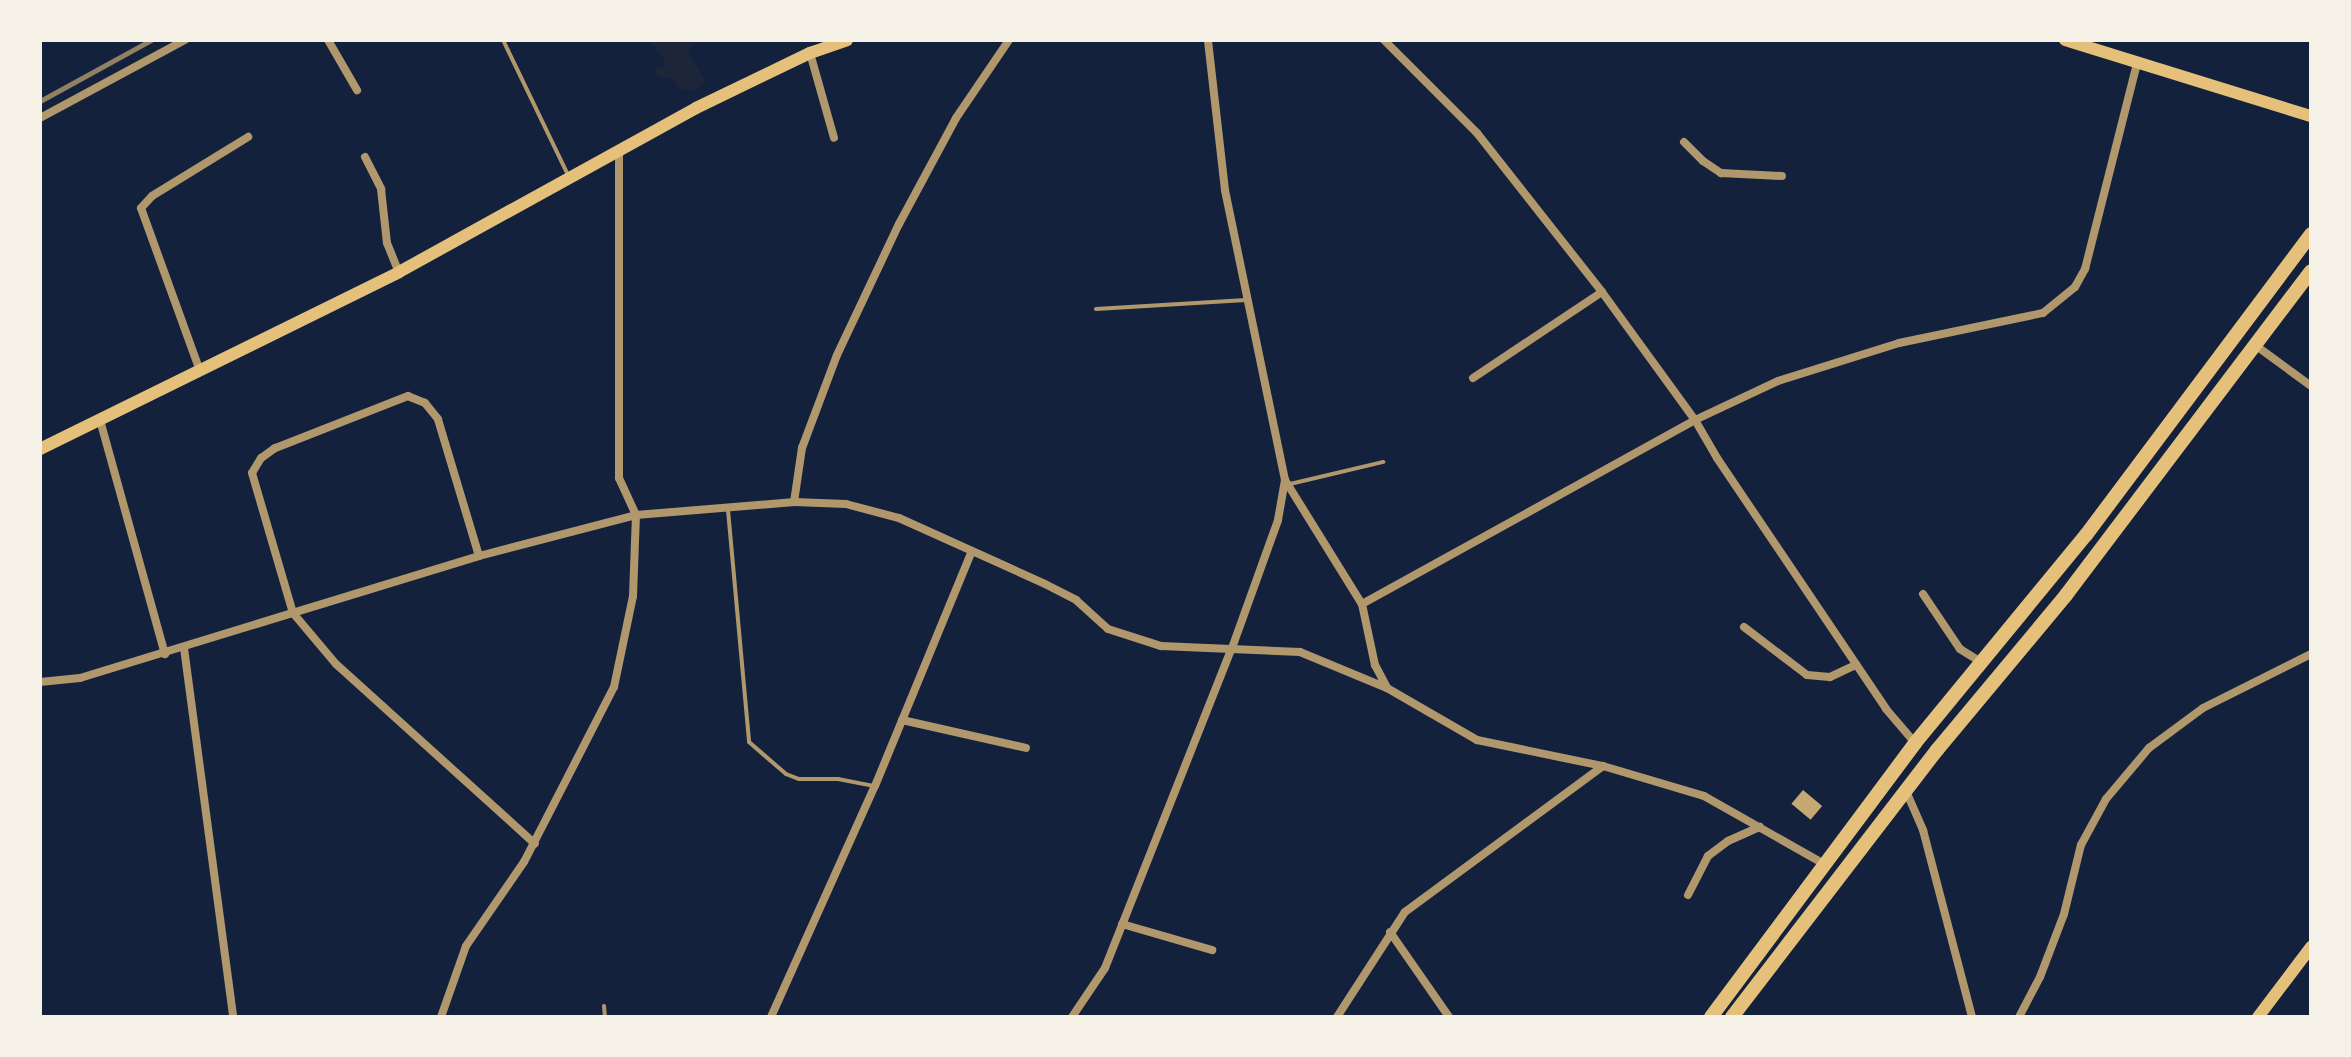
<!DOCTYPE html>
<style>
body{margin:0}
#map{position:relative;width:2351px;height:1057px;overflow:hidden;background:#14213d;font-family:"Work Sans",sans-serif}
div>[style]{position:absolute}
.green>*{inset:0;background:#1d2539}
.building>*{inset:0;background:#c6a872;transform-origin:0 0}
.service>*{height:4px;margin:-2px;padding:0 2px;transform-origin:2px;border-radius:2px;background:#b1986c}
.minor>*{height:8px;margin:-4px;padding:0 4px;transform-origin:4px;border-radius:4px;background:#b1986c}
.secondary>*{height:12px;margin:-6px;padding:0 6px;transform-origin:6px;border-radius:6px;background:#e5c07b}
.primary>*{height:14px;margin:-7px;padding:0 7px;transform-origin:7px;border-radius:7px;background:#e5c07b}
.rail>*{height:5px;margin:-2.5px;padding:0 2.5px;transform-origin:2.5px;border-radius:2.5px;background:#918062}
span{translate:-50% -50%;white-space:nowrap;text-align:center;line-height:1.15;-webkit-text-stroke:7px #f6f1e7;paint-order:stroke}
.frame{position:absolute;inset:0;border:42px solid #f6f1e7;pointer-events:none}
</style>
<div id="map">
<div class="green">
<div style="clip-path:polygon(649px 40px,696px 40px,688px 51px,706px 82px,697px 90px,685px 90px,677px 86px,673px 78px,658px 77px,655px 69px,665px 66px,664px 59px)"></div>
</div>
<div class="building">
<div style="left:1803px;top:790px;width:25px;height:18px;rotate:40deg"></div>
</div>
<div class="service">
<div style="left:503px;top:40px;width:152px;rotate:64.3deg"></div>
<div style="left:1096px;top:309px;width:150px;rotate:-3.4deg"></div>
<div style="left:1290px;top:484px;width:96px;rotate:-13.3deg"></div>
<div style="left:728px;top:510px;width:233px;rotate:84.8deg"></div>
<div style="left:749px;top:742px;width:49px;rotate:40.9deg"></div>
<div style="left:786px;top:774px;width:14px;rotate:21deg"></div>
<div style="left:799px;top:779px;width:39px"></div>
<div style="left:838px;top:779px;width:36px;rotate:11deg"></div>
<div style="left:604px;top:1006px;width:11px;rotate:85deg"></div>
</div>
<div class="minor">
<div style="left:328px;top:40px;width:58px;rotate:59.9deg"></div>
<div style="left:1384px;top:40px;width:132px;rotate:45deg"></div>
<div style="left:1477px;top:133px;width:202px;rotate:51.8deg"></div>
<div style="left:1602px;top:292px;width:158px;rotate:54deg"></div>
<div style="left:1695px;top:420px;width:44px;rotate:59.9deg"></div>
<div style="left:1717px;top:458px;width:303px;rotate:56deg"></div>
<div style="left:1886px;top:709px;width:45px;rotate:49.5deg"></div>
<div style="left:810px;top:53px;width:88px;rotate:74.2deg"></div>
<div style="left:40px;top:118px;width:165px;rotate:-28.3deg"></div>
<div style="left:1684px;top:142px;width:27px;rotate:45deg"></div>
<div style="left:1703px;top:161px;width:22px;rotate:34deg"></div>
<div style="left:1721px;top:173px;width:61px;rotate:2.8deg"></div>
<div style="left:365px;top:157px;width:36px;rotate:63deg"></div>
<div style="left:381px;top:189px;width:54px;rotate:83.7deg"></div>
<div style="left:387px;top:243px;width:31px;rotate:68deg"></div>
<div style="left:2255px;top:345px;width:69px;rotate:36.2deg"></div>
<div style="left:200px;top:371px;width:173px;rotate:-109.9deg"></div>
<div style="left:141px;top:208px;width:16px;rotate:-47deg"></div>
<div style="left:152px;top:196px;width:113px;rotate:-31.6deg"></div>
<div style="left:1473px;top:378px;width:155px;rotate:-33.7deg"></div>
<div style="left:100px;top:420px;width:243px;rotate:74.5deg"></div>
<div style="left:1285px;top:480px;width:146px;rotate:58.2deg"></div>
<div style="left:1362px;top:604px;width:62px;rotate:78deg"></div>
<div style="left:1375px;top:665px;width:26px;rotate:62deg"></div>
<div style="left:794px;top:502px;width:55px;rotate:-81.6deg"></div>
<div style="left:802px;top:448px;width:99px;rotate:-69.4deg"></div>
<div style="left:837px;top:355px;width:145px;rotate:-64.7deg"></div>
<div style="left:899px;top:224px;width:120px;rotate:-61.7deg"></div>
<div style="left:956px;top:118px;width:94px;rotate:-55.8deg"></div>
<div style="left:479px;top:556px;width:143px;rotate:-106.7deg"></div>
<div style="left:438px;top:419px;width:21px;rotate:-129deg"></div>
<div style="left:425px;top:403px;width:18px;rotate:-158deg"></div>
<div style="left:408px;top:396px;width:143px;rotate:158.6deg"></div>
<div style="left:275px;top:448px;width:17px;rotate:144deg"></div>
<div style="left:261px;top:458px;width:17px;rotate:121deg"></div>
<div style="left:252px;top:473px;width:146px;rotate:73.7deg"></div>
<div style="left:293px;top:613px;width:67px;rotate:49.9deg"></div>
<div style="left:336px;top:664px;width:268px;rotate:42.1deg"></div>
<div style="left:1923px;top:594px;width:66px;rotate:56.1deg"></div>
<div style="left:1960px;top:649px;width:22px;rotate:32deg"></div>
<div style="left:1362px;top:604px;width:380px;rotate:-28.9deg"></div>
<div style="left:1695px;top:420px;width:92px;rotate:-25.2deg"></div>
<div style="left:1778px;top:381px;width:127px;rotate:-17.4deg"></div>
<div style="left:1899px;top:343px;width:147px;rotate:-11.8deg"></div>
<div style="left:2043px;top:313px;width:41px;rotate:-39.1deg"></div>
<div style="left:2075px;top:287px;width:21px;rotate:-61deg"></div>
<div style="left:2085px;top:269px;width:212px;rotate:-75.8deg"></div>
<div style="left:1744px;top:627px;width:79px;rotate:37.3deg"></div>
<div style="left:1807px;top:675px;width:23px;rotate:5deg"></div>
<div style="left:1830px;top:677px;width:29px;rotate:-25deg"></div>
<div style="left:184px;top:648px;width:372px;rotate:82.4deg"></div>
<div style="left:40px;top:682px;width:40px;rotate:-5.7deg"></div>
<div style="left:80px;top:678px;width:417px;rotate:-17deg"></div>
<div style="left:479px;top:556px;width:162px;rotate:-14.6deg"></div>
<div style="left:636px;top:515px;width:159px;rotate:-4.7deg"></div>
<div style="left:794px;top:502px;width:52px;rotate:2.2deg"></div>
<div style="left:846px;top:504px;width:55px;rotate:14.8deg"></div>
<div style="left:899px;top:518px;width:160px;rotate:24.3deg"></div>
<div style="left:1045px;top:584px;width:35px;rotate:27deg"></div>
<div style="left:1076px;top:600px;width:43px;rotate:42.2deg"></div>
<div style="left:1108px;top:629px;width:56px;rotate:17.8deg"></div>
<div style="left:1161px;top:646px;width:139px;rotate:2.5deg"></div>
<div style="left:1300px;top:652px;width:94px;rotate:22.5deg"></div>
<div style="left:1387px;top:688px;width:104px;rotate:30deg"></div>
<div style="left:1477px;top:740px;width:129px;rotate:11.7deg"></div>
<div style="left:1603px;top:766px;width:105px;rotate:16.5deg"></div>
<div style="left:1704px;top:796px;width:138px;rotate:29.5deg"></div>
<div style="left:902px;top:720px;width:127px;rotate:12.7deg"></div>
<div style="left:1906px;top:791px;width:43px;rotate:66.4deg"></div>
<div style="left:1923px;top:830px;width:193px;rotate:75.3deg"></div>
<div style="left:1688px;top:895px;width:44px;rotate:-62.9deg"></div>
<div style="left:1708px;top:856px;width:25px;rotate:-37deg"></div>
<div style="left:1728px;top:841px;width:35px;rotate:-24deg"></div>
<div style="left:1122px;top:924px;width:94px;rotate:16.1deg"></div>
<div style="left:1390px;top:932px;width:103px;rotate:55.2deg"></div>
<div style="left:441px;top:1017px;width:75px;rotate:-70.6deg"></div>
<div style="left:466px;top:946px;width:102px;rotate:-55.4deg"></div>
<div style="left:524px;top:862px;width:197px;rotate:-62.8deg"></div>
<div style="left:614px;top:687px;width:93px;rotate:-78.2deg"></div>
<div style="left:633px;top:596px;width:81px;rotate:-87.9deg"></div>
<div style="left:636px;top:515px;width:41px;rotate:-114.7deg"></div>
<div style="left:619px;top:478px;width:325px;rotate:-90deg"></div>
<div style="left:771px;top:1017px;width:253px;rotate:-65.8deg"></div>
<div style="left:875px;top:786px;width:254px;rotate:-67.6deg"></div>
<div style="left:1072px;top:1017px;width:59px;rotate:-56deg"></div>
<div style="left:1105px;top:968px;width:344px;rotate:-68.4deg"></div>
<div style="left:1232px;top:648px;width:136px;rotate:-70.2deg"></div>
<div style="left:1278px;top:520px;width:41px;rotate:-80.1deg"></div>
<div style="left:1285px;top:480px;width:296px;rotate:-101.7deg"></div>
<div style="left:1225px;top:190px;width:151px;rotate:-96.5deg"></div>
<div style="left:1337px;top:1017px;width:125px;rotate:-57.1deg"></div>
<div style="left:1405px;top:912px;width:246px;rotate:-36.4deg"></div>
<div style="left:2019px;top:1017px;width:45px;rotate:-62.3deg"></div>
<div style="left:2040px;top:977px;width:67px;rotate:-69.1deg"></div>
<div style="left:2064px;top:914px;width:71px;rotate:-76.2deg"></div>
<div style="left:2081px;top:845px;width:52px;rotate:-61.5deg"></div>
<div style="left:2106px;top:799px;width:67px;rotate:-49.9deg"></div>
<div style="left:2149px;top:748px;width:67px;rotate:-36.5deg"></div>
<div style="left:2203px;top:708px;width:121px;rotate:-26.6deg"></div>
</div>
<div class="secondary">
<div style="left:2065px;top:40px;width:257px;rotate:17.2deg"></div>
<div style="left:40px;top:449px;width:400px;rotate:-26.2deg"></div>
<div style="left:399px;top:272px;width:339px;rotate:-28.9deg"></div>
<div style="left:696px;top:108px;width:127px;rotate:-25.8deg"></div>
<div style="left:810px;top:53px;width:39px;rotate:-19deg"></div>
<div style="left:2258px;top:1017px;width:88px;rotate:-52.9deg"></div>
</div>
<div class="primary">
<div style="left:1711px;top:1017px;width:342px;rotate:-53.3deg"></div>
<div style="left:1915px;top:743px;width:269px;rotate:-50.6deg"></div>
<div style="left:2086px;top:535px;width:376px;rotate:-53.2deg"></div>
<div style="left:1732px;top:1017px;width:337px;rotate:-52.5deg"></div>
<div style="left:1937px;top:750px;width:202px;rotate:-50.2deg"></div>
<div style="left:2066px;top:595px;width:406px;rotate:-52.9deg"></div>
</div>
<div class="rail">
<div style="left:40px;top:101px;width:127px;rotate:-28.8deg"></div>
</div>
<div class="frame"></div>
</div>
